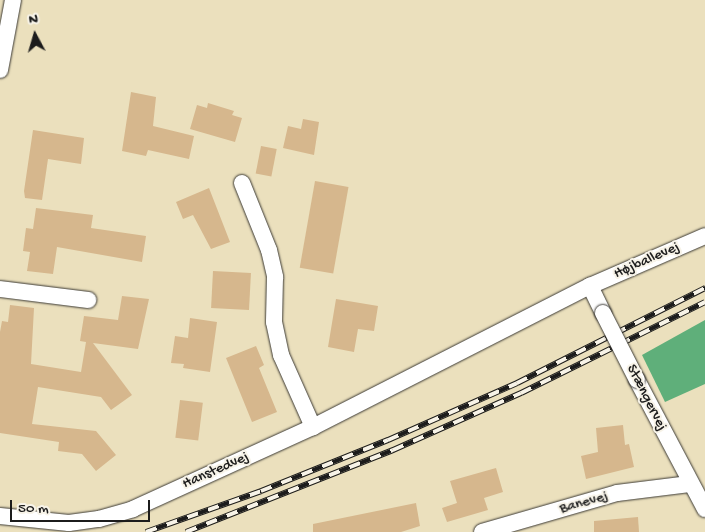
<!DOCTYPE html>
<meta charset="utf-8">
<style>
body{margin:0}
#map{position:relative;width:705px;height:532px;overflow:hidden;background:#ebe0bd;font-family:"Gochi Hand",sans-serif}
div>[style]{position:absolute}
.forest>*{inset:0;background:#5faf7a}
.building>*{inset:0;background:#d6b78d;transform-origin:0 0}
.roads{filter:drop-shadow(0 0 1px #3b3934) drop-shadow(0 0 1px #3b3934)}
.street>*{height:16px;margin:-8px;padding:0 8px;transform-origin:8px;border-radius:8px;background:#fff}
.rail>*{height:5.5px;margin-top:-2.75px;transform-origin:0;background:repeating-linear-gradient(90deg,#f7f3e8 0 11px,#1c1c1c 0 22px);box-sizing:border-box;border-block:1px solid #1c1c1c}
.bridges{filter:drop-shadow(0 0 1px #3b3934) drop-shadow(0 0 1px #3b3934)}
.street-bridge>*{height:16px;margin:-8px;padding:0 8px;transform-origin:8px;border-radius:8px;background:#fff}
span{translate:-50% -50%;white-space:nowrap;text-align:center;line-height:1.15;-webkit-text-stroke:4px #f7f3e8;paint-order:stroke}
.street-label{font-size:15px;color:#1c1c1c}
.north{position:absolute;left:10px;top:10px;width:50px;height:50px;-webkit-text-stroke:4px #f7f3e8;paint-order:stroke;rotate:354deg;font-size:14px;font-weight:700;line-height:20px;text-align:center;color:#1c1c1c}
.north::after{content:'';display:block;margin:auto;width:18px;height:22px;background:#1c1c1c;clip-path:polygon(50% 0,100% 100%,50% 72%,0 100%)}
.scale{position:absolute;left:10px;top:500px;width:140px;height:22px;box-sizing:border-box;border:2px solid #1c1c1c;border-top:0;padding-left:6px;font-size:15px;line-height:18px;white-space:nowrap;color:#1c1c1c;-webkit-text-stroke:4px #f7f3e8;paint-order:stroke}
</style>
<div id="map">
<div class="forest">
<div style="clip-path:polygon(705px 320px,705px 384px,665px 402px,642px 355px)"></div>
</div>
<div class="building">
<div style="clip-path:polygon(131px 92px,156px 97px,153px 126px,194px 136px,189px 159px,148px 150px,146px 156px,122px 151px)"></div>
<div style="clip-path:polygon(208px 103px,234px 111px,232px 115px,242px 118px,235px 142px,190px 129px,197px 105px,207px 108px)"></div>
<div style="clip-path:polygon(303px 119px,319px 122px,314px 155px,283px 148px,288px 126px,301px 129px)"></div>
<div style="clip-path:polygon(33px 130px,84px 138px,81px 164px,48px 159px,42px 200px,25px 198px,24px 191px)"></div>
<div style="left:261px;top:146px;width:16px;height:28px;rotate:11deg"></div>
<div style="left:315px;top:181px;width:34px;height:88px;rotate:10deg"></div>
<div style="clip-path:polygon(209px 188px,230px 242px,211px 249px,193px 215px,183px 219px,176px 202px)"></div>
<div style="clip-path:polygon(36px 208px,93px 215px,91px 228px,146px 236px,142px 262px,57px 247px,53px 274px,27px 271px,30px 252px,23px 251px,26px 228px,33px 229px)"></div>
<div style="left:213px;top:271px;width:38px;height:37px;rotate:3deg"></div>
<div style="clip-path:polygon(122px 296px,149px 299px,138px 349px,93px 343px,132px 395px,111px 410px,101px 397px,38px 387px,32px 424px,96px 431px,116px 455px,96px 471px,82px 454px,58px 451px,59px 442px,0 433px,0 332px,2px 321px,8px 322px,10px 305px,34px 308px,31px 364px,81px 372px,86px 342px,80px 341px,84px 316px,118px 320px)"></div>
<div style="clip-path:polygon(336px 299px,378px 306px,374px 331px,358px 329px,354px 352px,328px 347px)"></div>
<div style="clip-path:polygon(190px 318px,217px 322px,210px 372px,183px 368px,184px 364px,171px 363px,175px 336px,188px 338px)"></div>
<div style="clip-path:polygon(256px 346px,264px 365px,259px 368px,277px 412px,252px 422px,226px 358px)"></div>
<div style="left:180px;top:400px;width:23px;height:38px;rotate:7deg"></div>
<div style="clip-path:polygon(623px 425px,625px 445px,629px 444px,634px 467px,586px 479px,581px 456px,598px 452px,596px 428px)"></div>
<div style="clip-path:polygon(496px 468px,503px 492px,484px 498px,488px 510px,447px 522px,442px 508px,457px 503px,450px 481px)"></div>
<div style="clip-path:polygon(416px 503px,420px 526px,401px 532px,313px 532px,313px 524px)"></div>
<div style="clip-path:polygon(638px 517px,639px 532px,594px 532px,594px 521px)"></div>
</div>
<div class="roads">
<div class="street">
<div style="left:0;top:70px;width:71px;rotate:-79.5deg"></div>
<div style="left:242px;top:183px;width:72px;rotate:68.1deg"></div>
<div style="left:269px;top:250px;width:28px;rotate:77deg"></div>
<div style="left:275px;top:277px;width:45px;rotate:91.3deg"></div>
<div style="left:274px;top:322px;width:34px;rotate:78deg"></div>
<div style="left:281px;top:355px;width:79px;rotate:66deg"></div>
<div style="left:590px;top:286px;width:30px;rotate:64deg"></div>
<div style="left:0;top:289px;width:89px;rotate:7.1deg"></div>
<div style="left:637px;top:380px;width:146px;rotate:62.2deg"></div>
<div style="left:0;top:516px;width:69px;rotate:5.8deg"></div>
<div style="left:69px;top:523px;width:30px;rotate:-8deg"></div>
<div style="left:99px;top:519px;width:35px;rotate:-16deg"></div>
<div style="left:133px;top:509px;width:198px;rotate:-24.5deg"></div>
<div style="left:313px;top:427px;width:311px;rotate:-27deg"></div>
<div style="left:590px;top:286px;width:125px;rotate:-23.5deg"></div>
<div style="left:482px;top:532px;width:141px;rotate:-16.1deg"></div>
<div style="left:617px;top:493px;width:73px;rotate:-7.1deg"></div>
</div>
</div>
<div class="rail">
<div style="left:146px;top:532px;width:122px;rotate:-19.6deg"></div>
<div style="left:261px;top:491px;width:137px;rotate:-21.9deg"></div>
<div style="left:388px;top:440px;width:141px;rotate:-23.8deg"></div>
<div style="left:517px;top:383px;width:211px;rotate:-26.8deg"></div>
<div style="left:186px;top:532px;width:223px;rotate:-21.6deg"></div>
<div style="left:393px;top:450px;width:140px;rotate:-24deg"></div>
<div style="left:521px;top:393px;width:205px;rotate:-26.3deg"></div>
</div>
<div class="bridges">
<div class="street-bridge">
<div style="left:603px;top:313px;width:75px;rotate:63.1deg"></div>
</div>
</div>
<div class="street-label">
<span style="left:647px;top:261px;rotate:-24deg">Højballevej</span>
<span style="left:646px;top:398px;rotate:63deg">Stængervej</span>
<span style="left:216px;top:471px;rotate:-24deg">Hanstedvej</span>
<span style="left:584px;top:503px;rotate:-16deg">Banevej</span>
</div>
<div class="north">N</div>
<div class="scale">50 m</div>
</div>
